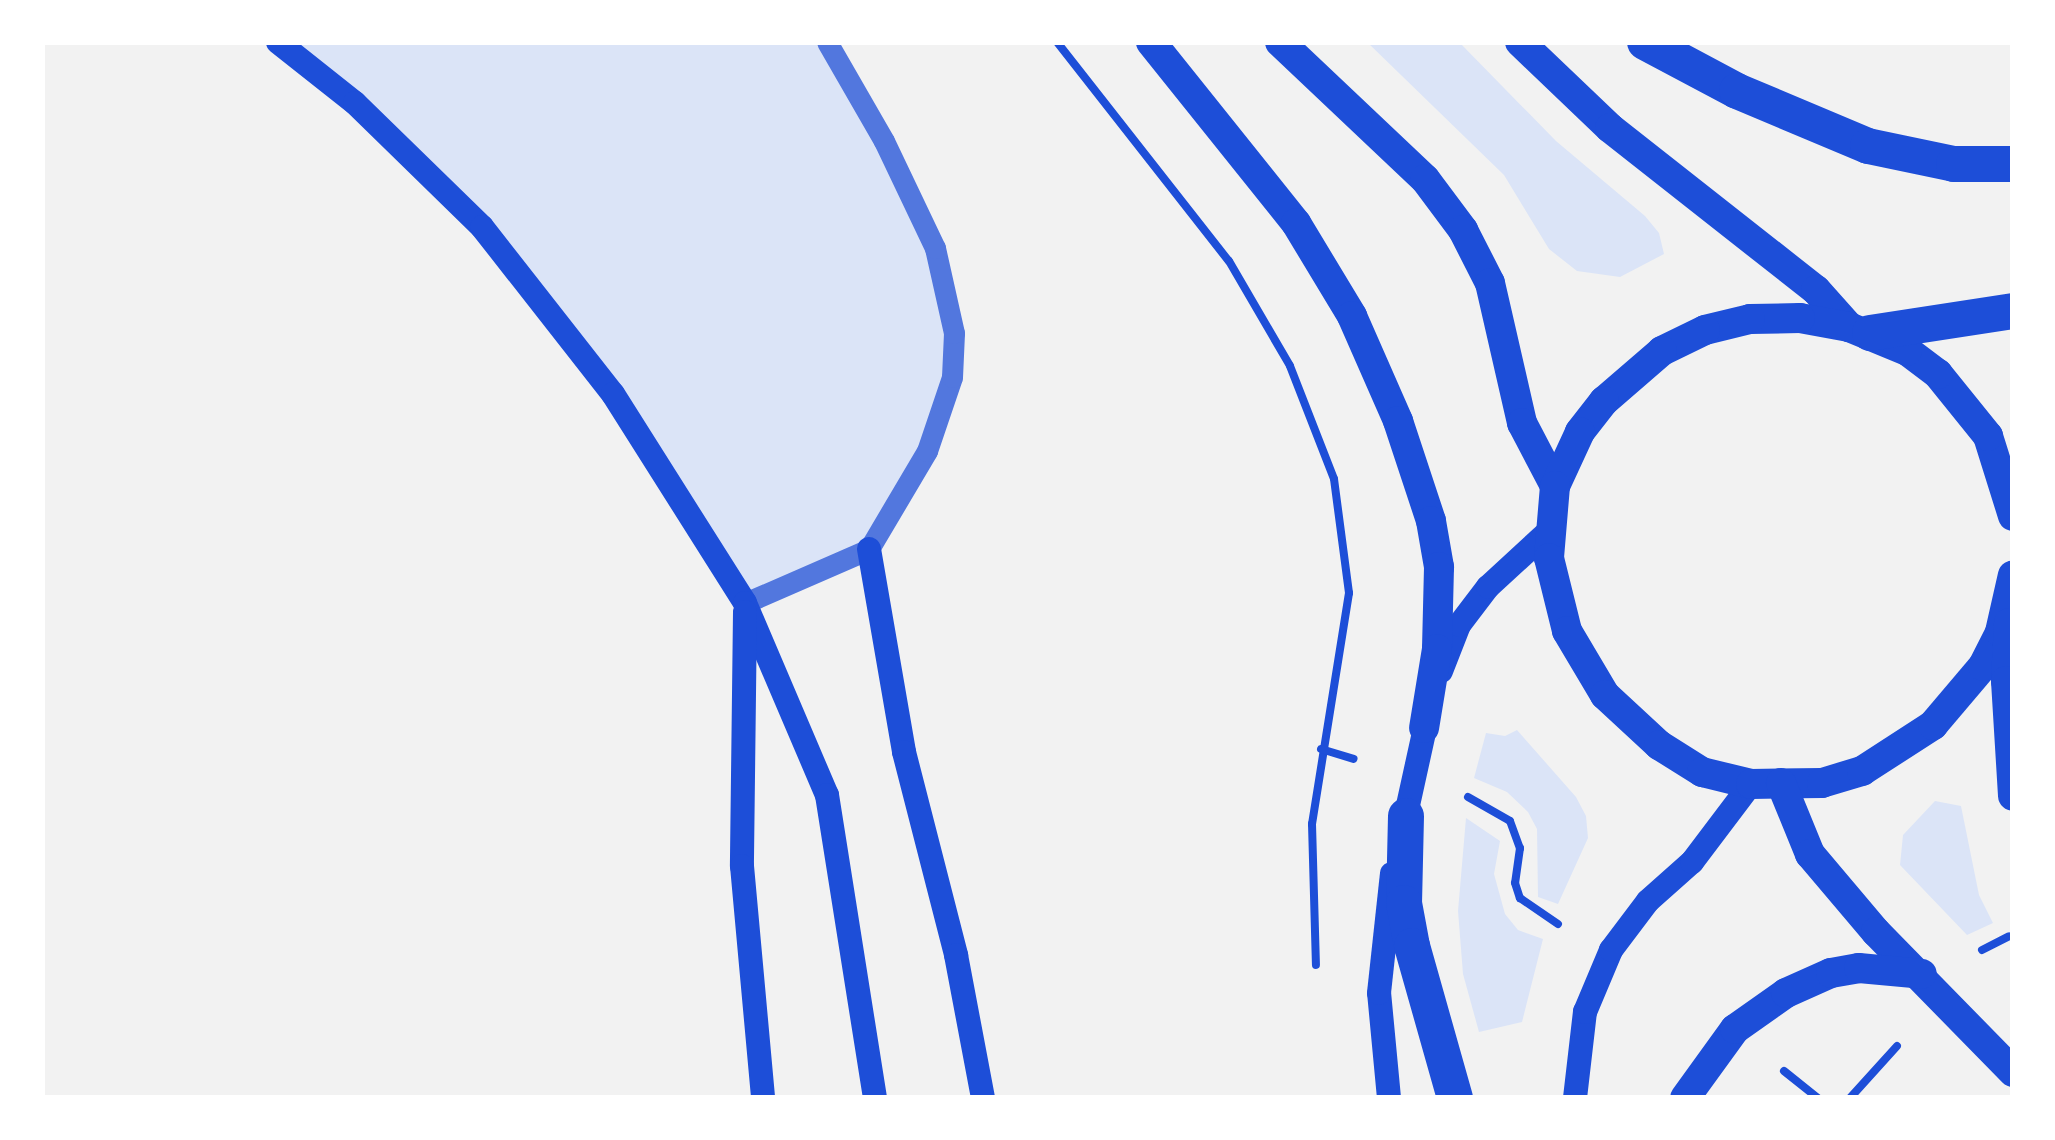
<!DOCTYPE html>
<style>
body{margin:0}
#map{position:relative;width:2055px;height:1140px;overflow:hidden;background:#f2f2f2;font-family:"DM Sans",sans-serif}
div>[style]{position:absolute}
.green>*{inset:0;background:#dbe4f7}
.path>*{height:8px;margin:-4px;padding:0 4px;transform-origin:4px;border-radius:4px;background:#1d4ed8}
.tertiary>*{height:21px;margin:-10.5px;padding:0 10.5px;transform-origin:10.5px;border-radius:10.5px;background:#5277de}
.secondary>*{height:24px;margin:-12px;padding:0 12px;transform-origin:12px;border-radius:12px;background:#1d4ed8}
.primary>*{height:30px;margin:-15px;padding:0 15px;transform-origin:15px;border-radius:15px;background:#1d4ed8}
.motorway>*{height:36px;margin:-18px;padding:0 18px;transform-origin:18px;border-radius:18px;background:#1d4ed8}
span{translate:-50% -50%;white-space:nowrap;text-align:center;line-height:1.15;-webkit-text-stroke:10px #fff;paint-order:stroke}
.frame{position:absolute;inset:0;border:45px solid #fff;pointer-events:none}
</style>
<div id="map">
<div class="green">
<div style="clip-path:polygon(278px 42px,827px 42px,935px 248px,952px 377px,869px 549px,745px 603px,482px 227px)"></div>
<div style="clip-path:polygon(1367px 42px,1459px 42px,1556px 141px,1645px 216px,1659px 233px,1664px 254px,1620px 277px,1577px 271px,1549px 249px,1504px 175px)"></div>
<div style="clip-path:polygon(1517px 730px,1576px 797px,1586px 816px,1588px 838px,1558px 904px,1538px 897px,1537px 829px,1528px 812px,1507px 792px,1474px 778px,1486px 733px,1505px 736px)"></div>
<div style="clip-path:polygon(1935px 801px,1961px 806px,1979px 895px,1993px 923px,1967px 935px,1900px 865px,1903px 835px)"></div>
<div style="clip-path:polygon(1466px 818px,1500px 841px,1494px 874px,1505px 914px,1518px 930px,1543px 939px,1522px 1022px,1479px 1032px,1463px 974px,1458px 911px)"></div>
</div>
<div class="path">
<div style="left:1057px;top:42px;width:278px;rotate:51.9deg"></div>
<div style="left:1229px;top:261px;width:121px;rotate:59.8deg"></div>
<div style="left:1290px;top:366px;width:121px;rotate:68.7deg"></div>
<div style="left:1334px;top:479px;width:115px;rotate:82.5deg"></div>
<div style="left:1349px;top:593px;width:234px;rotate:99.1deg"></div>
<div style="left:1312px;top:824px;width:141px;rotate:88.4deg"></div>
<div style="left:1321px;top:749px;width:34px;rotate:17deg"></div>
<div style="left:1468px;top:797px;width:48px;rotate:29.7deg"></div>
<div style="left:1510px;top:821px;width:29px;rotate:70deg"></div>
<div style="left:1520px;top:848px;width:35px;rotate:98deg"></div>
<div style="left:1515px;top:883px;width:16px;rotate:72deg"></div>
<div style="left:1520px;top:898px;width:46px;rotate:34.4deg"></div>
<div style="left:1982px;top:950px;width:30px;rotate:-27deg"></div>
<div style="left:1784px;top:1071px;width:43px;rotate:38.5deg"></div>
<div style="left:1850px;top:1098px;width:70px;rotate:-47.9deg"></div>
</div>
<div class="tertiary">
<div style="left:745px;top:603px;width:135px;rotate:-23.5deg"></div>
<div style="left:869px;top:549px;width:114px;rotate:-59.4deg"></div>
<div style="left:927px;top:451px;width:78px;rotate:-71.3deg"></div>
<div style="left:952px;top:377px;width:44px;rotate:-87.4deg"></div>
<div style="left:954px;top:333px;width:87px;rotate:-102.6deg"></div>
<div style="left:935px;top:248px;width:119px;rotate:-115.5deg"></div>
<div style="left:884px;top:141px;width:114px;rotate:-119.9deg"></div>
</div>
<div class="secondary">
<div style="left:278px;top:42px;width:98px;rotate:38.4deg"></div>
<div style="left:355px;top:103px;width:177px;rotate:44.3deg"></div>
<div style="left:482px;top:227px;width:212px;rotate:51.9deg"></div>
<div style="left:613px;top:394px;width:247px;rotate:57.7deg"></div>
<div style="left:745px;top:603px;width:209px;rotate:66.9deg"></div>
<div style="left:827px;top:795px;width:307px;rotate:81deg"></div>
<div style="left:869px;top:549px;width:206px;rotate:80.2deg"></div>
<div style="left:904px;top:752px;width:210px;rotate:75.6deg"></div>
<div style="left:956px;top:955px;width:146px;rotate:79.3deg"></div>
<div style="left:745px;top:612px;width:254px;rotate:90.7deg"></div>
<div style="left:742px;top:866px;width:233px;rotate:84.8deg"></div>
<div style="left:1441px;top:671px;width:49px;rotate:-68.6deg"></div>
<div style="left:1459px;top:625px;width:48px;rotate:-52.7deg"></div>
<div style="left:1488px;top:587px;width:86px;rotate:-42.6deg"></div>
<div style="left:1403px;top:828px;width:121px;rotate:-77.6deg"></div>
<div style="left:1389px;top:1098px;width:105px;rotate:-95.4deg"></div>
<div style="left:1379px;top:993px;width:120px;rotate:-83.8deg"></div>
<div style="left:1575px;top:1098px;width:87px;rotate:-83.4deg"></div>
<div style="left:1585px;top:1012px;width:67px;rotate:-67.2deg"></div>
<div style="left:1611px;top:950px;width:61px;rotate:-52.9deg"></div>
<div style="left:1648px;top:901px;width:59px;rotate:-41.6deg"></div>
<div style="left:1692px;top:862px;width:98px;rotate:-52.9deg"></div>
</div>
<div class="primary">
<div style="left:1151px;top:42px;width:232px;rotate:51.3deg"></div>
<div style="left:1296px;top:223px;width:109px;rotate:58.9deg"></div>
<div style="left:1352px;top:316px;width:115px;rotate:66.3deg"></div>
<div style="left:1398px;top:421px;width:105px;rotate:71.7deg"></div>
<div style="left:1431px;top:521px;width:47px;rotate:80.1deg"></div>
<div style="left:1439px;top:567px;width:82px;rotate:91.4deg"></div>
<div style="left:1437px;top:649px;width:80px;rotate:99.3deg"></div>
<div style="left:1280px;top:42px;width:199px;rotate:43.4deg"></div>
<div style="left:1425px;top:179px;width:64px;rotate:53.3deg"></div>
<div style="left:1463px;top:230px;width:59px;rotate:63deg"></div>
<div style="left:1490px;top:283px;width:144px;rotate:77.1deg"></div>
<div style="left:1522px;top:423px;width:71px;rotate:62.4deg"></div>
<div style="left:1520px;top:42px;width:124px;rotate:43.7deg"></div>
<div style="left:1610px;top:128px;width:262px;rotate:38.2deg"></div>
<div style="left:1816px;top:290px;width:50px;rotate:48.3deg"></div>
<div style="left:2013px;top:516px;width:84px;rotate:-107.4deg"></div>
<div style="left:1988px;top:436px;width:80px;rotate:-128.9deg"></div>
<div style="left:1938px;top:374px;width:39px;rotate:-143deg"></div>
<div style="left:1907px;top:351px;width:63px;rotate:-157.5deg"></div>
<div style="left:1849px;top:327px;width:50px;rotate:-169.6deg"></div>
<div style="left:1800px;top:318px;width:50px;rotate:178.9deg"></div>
<div style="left:1750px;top:319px;width:46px;rotate:166.3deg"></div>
<div style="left:1705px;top:330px;width:48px;rotate:154deg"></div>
<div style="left:1662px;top:351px;width:77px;rotate:139.2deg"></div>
<div style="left:1604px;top:401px;width:39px;rotate:128deg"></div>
<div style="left:1580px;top:432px;width:60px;rotate:114.8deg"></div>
<div style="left:1555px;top:486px;width:72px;rotate:94.8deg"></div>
<div style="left:1549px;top:558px;width:75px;rotate:76.1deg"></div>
<div style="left:1567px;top:631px;width:74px;rotate:59.3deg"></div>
<div style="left:1605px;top:695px;width:74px;rotate:42.8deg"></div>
<div style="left:1659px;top:745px;width:51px;rotate:32.1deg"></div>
<div style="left:1702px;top:772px;width:50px;rotate:13.8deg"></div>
<div style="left:1751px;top:784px;width:71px;rotate:-0.8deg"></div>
<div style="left:1822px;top:783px;width:42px;rotate:-16.7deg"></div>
<div style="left:1862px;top:771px;width:85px;rotate:-32.9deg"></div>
<div style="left:1933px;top:725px;width:77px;rotate:-49.7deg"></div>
<div style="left:1983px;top:666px;width:38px;rotate:-63deg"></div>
<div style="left:2000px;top:632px;width:58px;rotate:-77.2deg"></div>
<div style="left:2009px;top:623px;width:58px;rotate:93deg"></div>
<div style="left:2006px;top:681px;width:115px;rotate:86.5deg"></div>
<div style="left:1781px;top:783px;width:77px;rotate:67.8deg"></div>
<div style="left:1810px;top:854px;width:102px;rotate:49.8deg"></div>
<div style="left:1876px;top:932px;width:196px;rotate:45.6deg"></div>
<div style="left:1685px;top:1098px;width:85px;rotate:-54.1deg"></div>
<div style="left:1735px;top:1029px;width:62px;rotate:-35.2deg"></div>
<div style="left:1786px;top:993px;width:49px;rotate:-24deg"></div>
<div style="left:1831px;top:973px;width:28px;rotate:-10deg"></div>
<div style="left:1859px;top:968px;width:63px;rotate:5.4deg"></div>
</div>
<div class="motorway">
<div style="left:1645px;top:42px;width:104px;rotate:28deg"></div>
<div style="left:1737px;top:91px;width:142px;rotate:22.8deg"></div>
<div style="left:1868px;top:146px;width:88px;rotate:11.8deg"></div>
<div style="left:1954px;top:164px;width:59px"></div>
<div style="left:1870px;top:333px;width:145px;rotate:-8.7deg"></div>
<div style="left:1406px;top:816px;width:87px;rotate:91.3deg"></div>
<div style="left:1404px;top:903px;width:44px;rotate:79.5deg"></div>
<div style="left:1412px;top:946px;width:158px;rotate:74.2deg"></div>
</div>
<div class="frame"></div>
</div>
